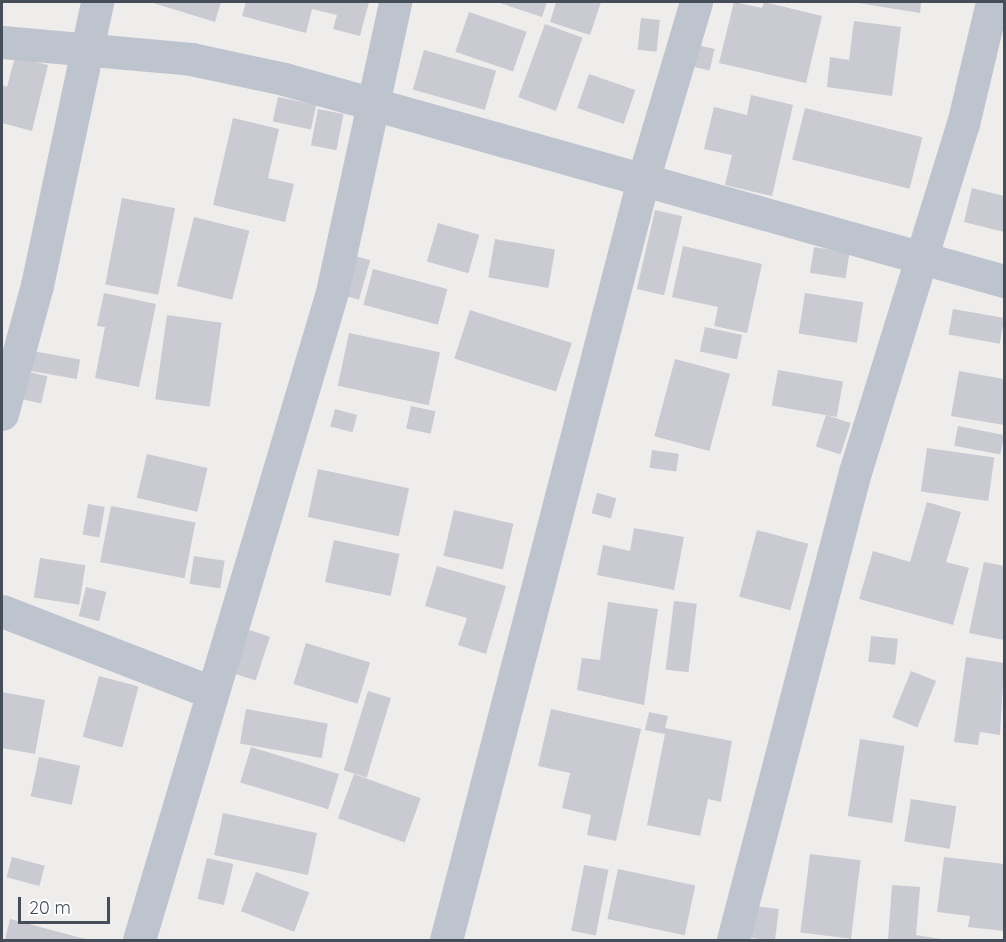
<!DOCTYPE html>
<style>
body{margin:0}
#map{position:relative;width:1006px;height:942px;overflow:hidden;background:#efecec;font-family:Quicksand,sans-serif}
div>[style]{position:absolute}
.building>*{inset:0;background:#c9cad2;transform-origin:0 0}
.minor>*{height:33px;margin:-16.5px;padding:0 16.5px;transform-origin:16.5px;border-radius:16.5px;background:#bdc4ce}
span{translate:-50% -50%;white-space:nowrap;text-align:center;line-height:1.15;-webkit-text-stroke:5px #fff;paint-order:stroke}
.frame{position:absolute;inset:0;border:3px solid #454d59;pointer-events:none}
.scale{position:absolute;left:18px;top:897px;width:92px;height:27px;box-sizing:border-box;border:3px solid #454d59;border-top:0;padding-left:8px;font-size:18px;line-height:21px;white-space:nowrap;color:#454d59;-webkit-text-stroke:4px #fff;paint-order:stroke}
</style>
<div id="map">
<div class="building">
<div style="clip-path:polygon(150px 2px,221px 2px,215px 22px)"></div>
<div style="clip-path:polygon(246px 2px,369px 2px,360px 36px,333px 29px,337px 15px,312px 9px,306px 33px,242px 16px)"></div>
<div style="clip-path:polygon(497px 2px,547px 2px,542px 17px)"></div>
<div style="clip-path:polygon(556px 2px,601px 2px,590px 35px,550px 22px)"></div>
<div style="clip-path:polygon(734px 2px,762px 8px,764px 2px,822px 16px,806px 83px,719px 63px)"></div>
<div style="clip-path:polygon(852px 2px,921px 2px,920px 13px)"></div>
<div style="left:469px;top:12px;width:61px;height:42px;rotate:19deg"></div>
<div style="left:641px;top:18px;width:19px;height:32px;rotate:6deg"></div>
<div style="clip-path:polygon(854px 21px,901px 27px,892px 96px,827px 87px,830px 57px,849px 60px)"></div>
<div style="left:545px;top:24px;width:40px;height:78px;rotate:20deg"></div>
<div style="left:697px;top:45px;width:18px;height:22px;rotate:13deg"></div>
<div style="left:424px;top:50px;width:75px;height:41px;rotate:16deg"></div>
<div style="clip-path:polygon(15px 57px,48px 65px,32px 131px,2px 123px,2px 85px,7px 87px)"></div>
<div style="left:589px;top:74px;width:49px;height:36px;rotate:19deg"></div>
<div style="clip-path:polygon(751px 95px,793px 105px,772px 196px,725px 185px,732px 155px,704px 149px,714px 107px,747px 115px)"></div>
<div style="left:278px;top:97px;width:39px;height:25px;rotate:12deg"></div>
<div style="left:805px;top:108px;width:121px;height:53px;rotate:14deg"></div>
<div style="left:318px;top:109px;width:26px;height:37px;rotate:11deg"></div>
<div style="clip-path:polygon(233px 118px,279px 129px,268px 178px,294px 184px,285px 222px,213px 205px)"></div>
<div style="clip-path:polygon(972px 188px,1004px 196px,1004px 232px,964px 222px)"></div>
<div style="left:122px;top:198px;width:54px;height:88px;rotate:11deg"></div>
<div style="left:655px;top:210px;width:28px;height:81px;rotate:13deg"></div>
<div style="left:194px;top:217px;width:57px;height:71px;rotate:14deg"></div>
<div style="left:438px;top:223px;width:43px;height:40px;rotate:16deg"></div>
<div style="left:495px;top:239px;width:61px;height:39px;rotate:10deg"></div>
<div style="clip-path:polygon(683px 246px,762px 264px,747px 333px,714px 326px,718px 307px,672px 297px)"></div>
<div style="left:814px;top:247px;width:36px;height:26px;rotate:9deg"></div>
<div style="left:352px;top:255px;width:19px;height:41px;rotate:16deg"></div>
<div style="left:373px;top:269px;width:77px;height:37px;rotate:15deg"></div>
<div style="clip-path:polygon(104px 293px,156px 304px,139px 387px,95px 378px,105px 327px,97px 326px)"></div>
<div style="left:805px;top:293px;width:59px;height:41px;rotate:9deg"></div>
<div style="left:953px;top:309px;width:52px;height:26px;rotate:10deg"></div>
<div style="left:470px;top:310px;width:107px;height:51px;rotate:18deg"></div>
<div style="left:167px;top:315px;width:55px;height:85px;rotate:8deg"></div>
<div style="left:705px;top:327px;width:38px;height:25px;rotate:12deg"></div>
<div style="left:349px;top:333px;width:93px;height:54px;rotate:12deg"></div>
<div style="left:27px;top:350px;width:54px;height:20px;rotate:10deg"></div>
<div style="left:675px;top:359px;width:57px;height:80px;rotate:15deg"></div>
<div style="left:778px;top:370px;width:66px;height:36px;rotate:10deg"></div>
<div style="left:25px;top:371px;width:23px;height:28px;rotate:13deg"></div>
<div style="clip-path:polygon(959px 371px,1004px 379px,1004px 425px,951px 416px)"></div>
<div style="left:411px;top:406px;width:25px;height:23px;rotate:12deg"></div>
<div style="left:335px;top:409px;width:23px;height:18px;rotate:15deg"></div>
<div style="left:826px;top:415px;width:26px;height:33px;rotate:18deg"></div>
<div style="left:958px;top:426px;width:47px;height:20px;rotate:11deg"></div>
<div style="left:927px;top:448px;width:68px;height:44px;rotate:8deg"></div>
<div style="left:652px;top:450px;width:27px;height:18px;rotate:8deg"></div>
<div style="left:147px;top:454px;width:62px;height:45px;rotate:13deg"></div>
<div style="left:318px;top:469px;width:93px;height:49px;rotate:12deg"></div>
<div style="left:597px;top:493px;width:20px;height:21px;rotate:15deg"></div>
<div style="clip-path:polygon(927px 502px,961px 512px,946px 562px,969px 568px,953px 625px,859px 599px,873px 551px,910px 562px)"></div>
<div style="left:88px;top:504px;width:17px;height:31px;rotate:10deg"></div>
<div style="left:111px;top:506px;width:86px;height:57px;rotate:11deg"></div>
<div style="left:454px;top:510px;width:61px;height:47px;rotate:13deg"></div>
<div style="clip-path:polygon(634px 528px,684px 537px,674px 590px,597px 575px,603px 545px,630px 551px)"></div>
<div style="left:757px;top:530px;width:53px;height:69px;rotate:15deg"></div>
<div style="left:334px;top:540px;width:67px;height:43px;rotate:12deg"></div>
<div style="left:194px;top:556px;width:31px;height:28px;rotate:9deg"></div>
<div style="left:40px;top:558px;width:46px;height:40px;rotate:9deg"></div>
<div style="clip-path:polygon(984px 562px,1004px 566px,1004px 640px,969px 633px)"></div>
<div style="clip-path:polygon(437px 566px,506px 586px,486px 654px,458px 645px,467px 618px,425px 606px)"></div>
<div style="left:86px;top:587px;width:21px;height:30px;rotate:14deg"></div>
<div style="left:674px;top:601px;width:23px;height:69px;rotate:7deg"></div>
<div style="clip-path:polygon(608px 602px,658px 609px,644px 705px,577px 690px,582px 658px,600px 660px)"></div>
<div style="left:249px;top:630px;width:22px;height:46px;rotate:18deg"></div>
<div style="left:871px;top:636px;width:27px;height:26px;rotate:6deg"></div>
<div style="left:306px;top:643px;width:67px;height:43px;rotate:17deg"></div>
<div style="clip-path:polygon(966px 657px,1004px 663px,1000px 735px,980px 732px,978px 745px,954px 742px)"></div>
<div style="left:911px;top:671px;width:27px;height:50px;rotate:22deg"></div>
<div style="left:99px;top:676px;width:41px;height:63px;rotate:15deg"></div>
<div style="left:368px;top:691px;width:24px;height:83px;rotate:17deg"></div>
<div style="clip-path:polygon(2px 692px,45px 700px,35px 754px,2px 748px)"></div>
<div style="left:246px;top:709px;width:83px;height:35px;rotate:10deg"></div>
<div style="clip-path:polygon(551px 709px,641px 729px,616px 841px,587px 835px,591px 815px,562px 808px,570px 773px,538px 766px)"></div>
<div style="clip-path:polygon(649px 712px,668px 716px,665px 728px,732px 741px,721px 802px,708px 799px,700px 836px,647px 825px,665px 734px,645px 730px)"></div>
<div style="left:860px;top:739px;width:45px;height:78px;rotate:9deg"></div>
<div style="left:251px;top:747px;width:92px;height:37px;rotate:17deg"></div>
<div style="left:39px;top:757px;width:42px;height:40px;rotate:12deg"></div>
<div style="left:354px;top:774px;width:71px;height:47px;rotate:20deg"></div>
<div style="left:911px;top:799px;width:46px;height:43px;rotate:9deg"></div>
<div style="left:223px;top:813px;width:96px;height:43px;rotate:12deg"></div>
<div style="left:810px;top:854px;width:51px;height:79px;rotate:7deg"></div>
<div style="left:12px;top:857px;width:34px;height:21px;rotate:15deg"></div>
<div style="clip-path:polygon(944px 857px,1004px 864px,1004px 931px,968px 927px,970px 916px,937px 912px)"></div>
<div style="left:207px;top:858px;width:27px;height:42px;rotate:13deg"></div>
<div style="left:584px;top:865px;width:25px;height:67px;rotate:11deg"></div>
<div style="left:618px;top:869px;width:79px;height:51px;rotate:12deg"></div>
<div style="left:256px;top:872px;width:57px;height:42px;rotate:21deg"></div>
<div style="clip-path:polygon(892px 885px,920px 887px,916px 935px,947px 940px,888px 940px)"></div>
<div style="left:754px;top:906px;width:25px;height:32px;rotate:7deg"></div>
<div style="clip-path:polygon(10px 919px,89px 940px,5px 940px)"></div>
</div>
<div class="minor">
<div style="left:2px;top:42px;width:190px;rotate:5.1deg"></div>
<div style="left:191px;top:59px;width:95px;rotate:12.1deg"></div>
<div style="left:284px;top:79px;width:748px;rotate:15.67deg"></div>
<div style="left:2px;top:414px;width:134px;rotate:-74.8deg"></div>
<div style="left:37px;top:285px;width:289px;rotate:-78deg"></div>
<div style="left:2px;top:611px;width:224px;rotate:21.2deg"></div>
<div style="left:139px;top:940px;width:676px;rotate:-73.41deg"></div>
<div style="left:332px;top:292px;width:297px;rotate:-77.7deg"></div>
<div style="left:446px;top:940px;width:785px;rotate:-75.47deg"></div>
<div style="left:643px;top:180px;width:186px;rotate:-73.4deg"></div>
<div style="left:733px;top:940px;width:484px;rotate:-75.4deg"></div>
<div style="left:855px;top:472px;width:364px;rotate:-72.8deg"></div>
<div style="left:963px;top:124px;width:125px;rotate:-76.6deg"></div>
</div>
<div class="frame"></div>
<div class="scale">20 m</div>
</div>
